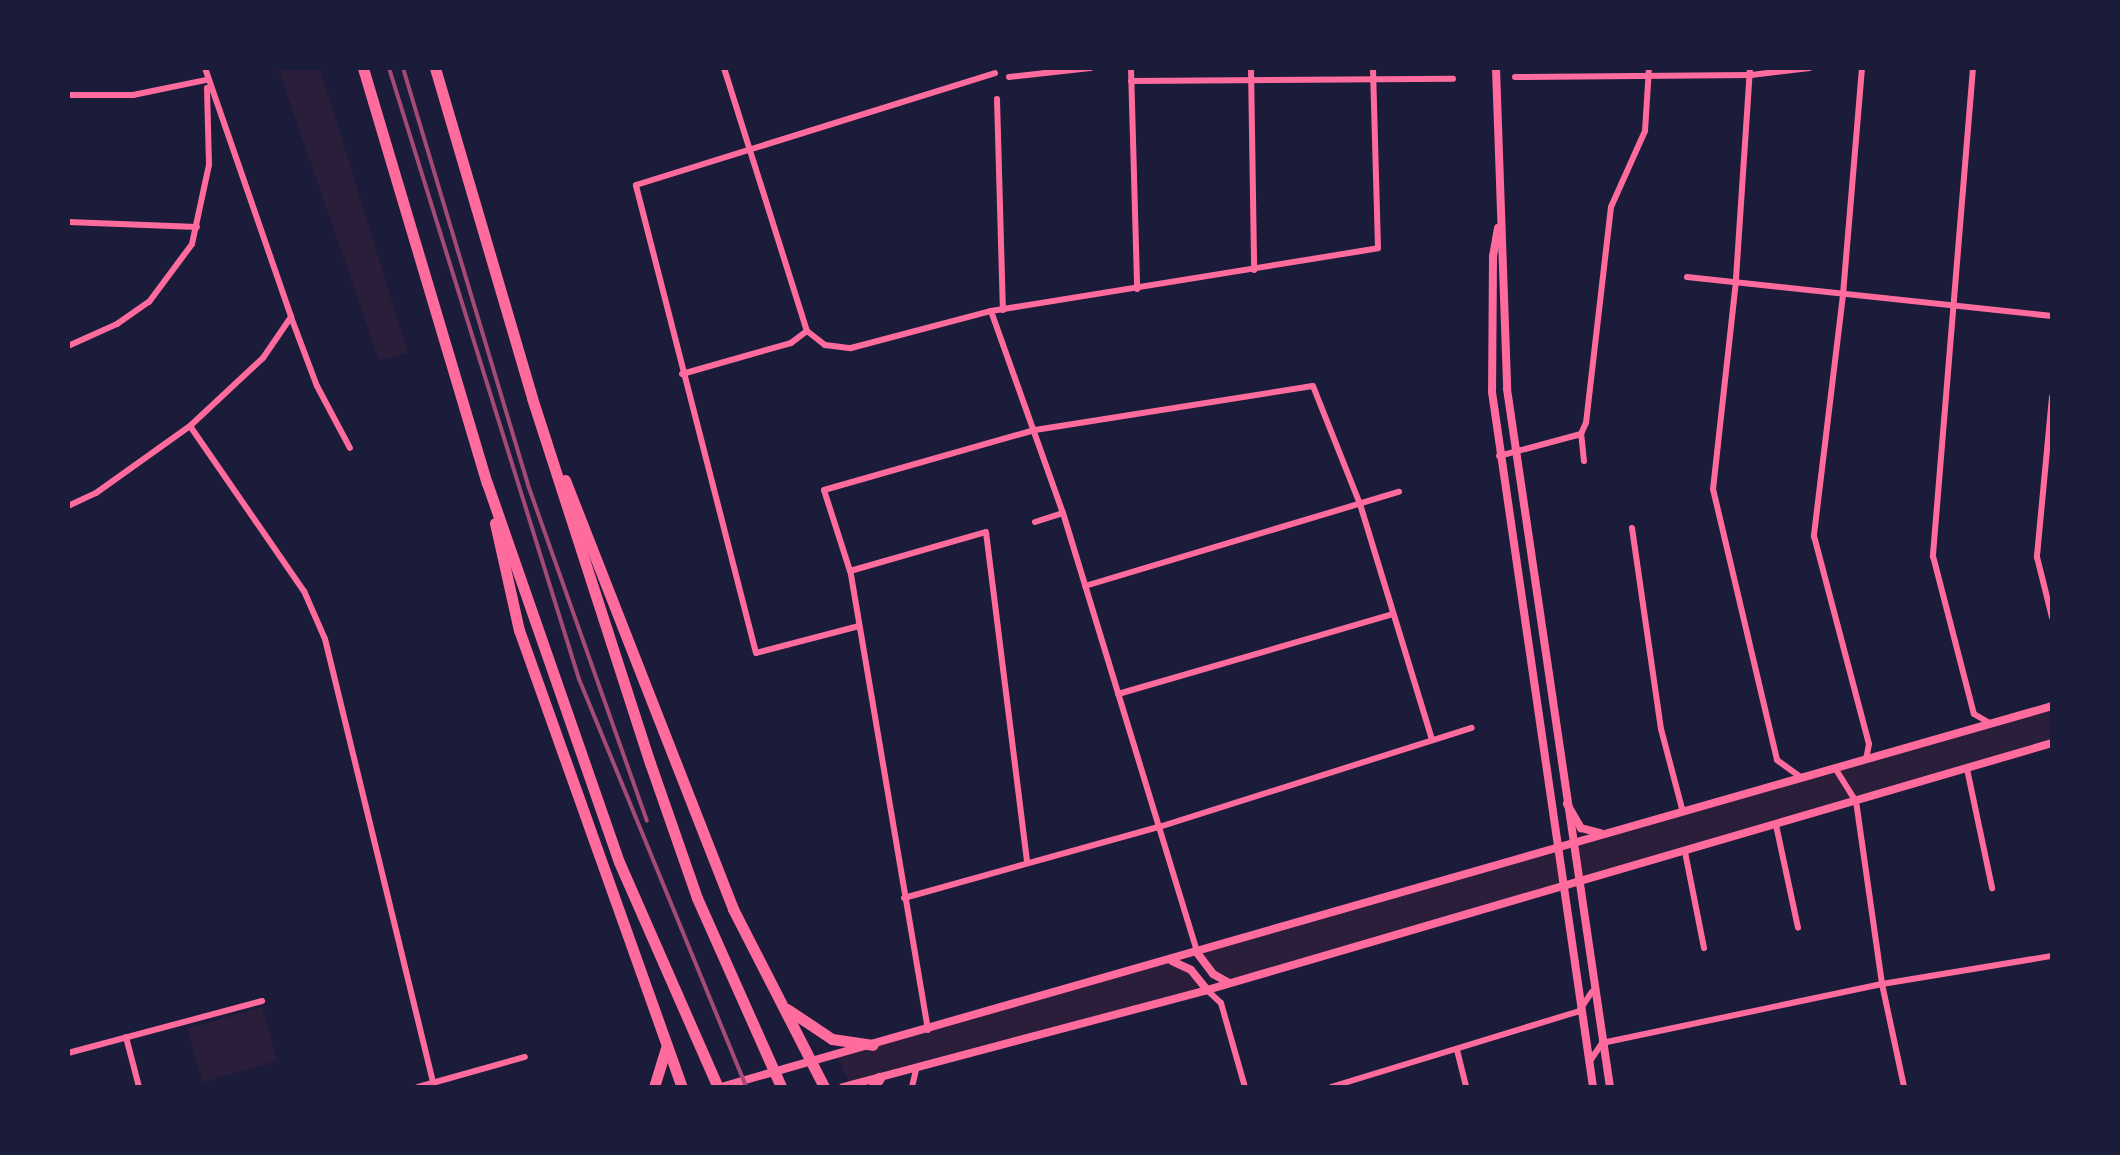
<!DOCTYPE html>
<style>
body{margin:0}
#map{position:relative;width:2120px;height:1155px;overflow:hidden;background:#1b1b3a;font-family:"Archivo Narrow",sans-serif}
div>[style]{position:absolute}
.green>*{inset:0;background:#2a1e3b;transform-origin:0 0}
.minor>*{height:6px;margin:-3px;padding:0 3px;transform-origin:3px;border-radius:3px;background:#ff6b9d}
.tertiary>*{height:8px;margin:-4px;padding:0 4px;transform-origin:4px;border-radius:4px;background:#ff6b9d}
.motorway>*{height:11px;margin:-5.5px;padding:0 5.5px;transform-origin:5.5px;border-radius:5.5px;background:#ff6b9d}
.rail>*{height:4px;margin:-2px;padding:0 2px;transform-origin:2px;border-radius:2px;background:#a44b75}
span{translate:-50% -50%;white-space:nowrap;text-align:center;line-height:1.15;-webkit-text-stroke:7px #1b1b3a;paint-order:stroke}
.frame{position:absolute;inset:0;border:70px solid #1b1b3a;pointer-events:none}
</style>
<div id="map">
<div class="green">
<div style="clip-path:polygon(278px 68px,320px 68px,408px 353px,379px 360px)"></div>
<div style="clip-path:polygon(2052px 706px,2052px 743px,1576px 884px,1570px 842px)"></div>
<div style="clip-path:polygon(1557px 846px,1562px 888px,1229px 983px,1213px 974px,1198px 954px)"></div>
<div style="clip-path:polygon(1172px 961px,1191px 970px,1207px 990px,850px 1085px,836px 1054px)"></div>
<div style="left:262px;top:1007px;width:56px;height:78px;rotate:74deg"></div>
</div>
<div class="minor">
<div style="left:205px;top:68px;width:263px;rotate:70.9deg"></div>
<div style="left:291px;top:317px;width:74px;rotate:69.4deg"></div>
<div style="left:317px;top:386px;width:70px;rotate:62deg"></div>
<div style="left:724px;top:68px;width:276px;rotate:72.5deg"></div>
<div style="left:1131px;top:68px;width:221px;rotate:88.4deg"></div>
<div style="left:1251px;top:68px;width:202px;rotate:89.1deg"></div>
<div style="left:1750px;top:68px;width:213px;rotate:93.8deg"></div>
<div style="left:1736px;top:281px;width:209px;rotate:96.3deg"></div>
<div style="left:1713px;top:489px;width:278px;rotate:76.7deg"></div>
<div style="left:1777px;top:760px;width:29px;rotate:36deg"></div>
<div style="left:1862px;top:68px;width:228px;rotate:94.8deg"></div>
<div style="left:1843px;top:295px;width:243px;rotate:96.9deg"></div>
<div style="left:1814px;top:536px;width:215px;rotate:75.2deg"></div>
<div style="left:1869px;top:744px;width:15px;rotate:101deg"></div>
<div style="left:1973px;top:68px;width:490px;rotate:94.7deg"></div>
<div style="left:1933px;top:556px;width:163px;rotate:75.5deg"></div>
<div style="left:1974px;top:714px;width:20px;rotate:30deg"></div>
<div style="left:1009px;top:77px;width:82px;rotate:-6.3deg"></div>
<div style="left:1515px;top:77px;width:236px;rotate:-0.5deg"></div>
<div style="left:1751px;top:75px;width:59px;rotate:-6.8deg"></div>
<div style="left:1131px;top:81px;width:322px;rotate:-0.4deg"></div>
<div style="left:68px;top:95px;width:65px"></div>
<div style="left:133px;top:95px;width:75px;rotate:-11.6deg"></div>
<div style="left:997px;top:99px;width:211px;rotate:88.4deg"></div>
<div style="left:68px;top:222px;width:129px;rotate:2.2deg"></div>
<div style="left:1687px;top:277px;width:367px;rotate:6.1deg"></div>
<div style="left:991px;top:311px;width:214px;rotate:70.4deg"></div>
<div style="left:1063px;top:513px;width:461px;rotate:73deg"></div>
<div style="left:807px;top:331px;width:23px;rotate:38deg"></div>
<div style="left:825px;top:345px;width:26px;rotate:7deg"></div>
<div style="left:851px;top:348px;width:145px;rotate:-14.8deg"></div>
<div style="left:991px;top:311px;width:392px;rotate:-9.2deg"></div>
<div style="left:1378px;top:248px;width:180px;rotate:-91.6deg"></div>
<div style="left:68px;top:346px;width:54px;rotate:-24.2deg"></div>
<div style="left:117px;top:324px;width:39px;rotate:-35deg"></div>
<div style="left:149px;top:302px;width:72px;rotate:-53.4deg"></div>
<div style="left:192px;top:244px;width:81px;rotate:-77.9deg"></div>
<div style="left:209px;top:165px;width:77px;rotate:-91.5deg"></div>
<div style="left:682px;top:374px;width:113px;rotate:-15.9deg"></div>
<div style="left:791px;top:343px;width:20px;rotate:-37deg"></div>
<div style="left:2052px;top:397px;width:161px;rotate:95.4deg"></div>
<div style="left:2037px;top:557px;width:62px;rotate:76deg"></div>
<div style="left:190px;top:426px;width:201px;rotate:55.4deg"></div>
<div style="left:304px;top:591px;width:52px;rotate:66.4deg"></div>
<div style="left:325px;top:639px;width:461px;rotate:76.3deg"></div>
<div style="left:1499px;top:456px;width:85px;rotate:-15deg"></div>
<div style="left:1584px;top:461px;width:27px;rotate:-96deg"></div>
<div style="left:1581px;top:434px;width:12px;rotate:-66deg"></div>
<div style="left:1586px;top:423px;width:217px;rotate:-83.4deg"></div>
<div style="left:1611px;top:207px;width:83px;rotate:-65.9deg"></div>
<div style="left:1645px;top:131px;width:63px;rotate:-86.4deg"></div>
<div style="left:68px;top:506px;width:31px;rotate:-25deg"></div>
<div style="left:96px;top:493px;width:115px;rotate:-35.5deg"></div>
<div style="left:190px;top:426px;width:100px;rotate:-43deg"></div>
<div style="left:263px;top:358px;width:50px;rotate:-55.7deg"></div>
<div style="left:1035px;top:522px;width:29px;rotate:-18deg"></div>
<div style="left:1632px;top:528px;width:203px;rotate:81.8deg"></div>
<div style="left:1661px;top:729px;width:86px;rotate:75.2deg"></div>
<div style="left:850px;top:571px;width:141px;rotate:-16deg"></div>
<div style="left:986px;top:532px;width:333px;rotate:82.9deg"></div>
<div style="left:1085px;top:586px;width:328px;rotate:-16.7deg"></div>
<div style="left:859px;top:626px;width:106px;rotate:165.3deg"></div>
<div style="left:756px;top:653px;width:483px;rotate:-104.4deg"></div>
<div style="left:636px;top:185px;width:376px;rotate:-17.3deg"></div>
<div style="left:1118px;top:694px;width:286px;rotate:-16.2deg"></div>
<div style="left:1835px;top:768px;width:39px;rotate:58deg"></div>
<div style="left:1856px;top:801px;width:185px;rotate:81.9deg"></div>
<div style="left:1882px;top:984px;width:105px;rotate:77.9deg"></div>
<div style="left:1967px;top:769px;width:122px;rotate:78.1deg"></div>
<div style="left:1776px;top:825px;width:105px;rotate:77.9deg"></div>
<div style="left:1685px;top:852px;width:98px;rotate:78.8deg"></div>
<div style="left:904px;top:898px;width:265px;rotate:-15.6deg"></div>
<div style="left:1159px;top:827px;width:328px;rotate:-17.6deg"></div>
<div style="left:1207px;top:990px;width:19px;rotate:43deg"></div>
<div style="left:1221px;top:1003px;width:87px;rotate:74.1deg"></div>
<div style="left:928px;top:1030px;width:466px;rotate:-99.6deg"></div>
<div style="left:850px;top:571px;width:85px;rotate:-107.8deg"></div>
<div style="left:824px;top:490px;width:219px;rotate:-15.9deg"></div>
<div style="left:1035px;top:430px;width:281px;rotate:-9deg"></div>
<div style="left:1313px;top:386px;width:127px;rotate:68.3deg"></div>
<div style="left:1360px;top:504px;width:246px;rotate:73deg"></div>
<div style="left:126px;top:1037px;width:52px;rotate:75.4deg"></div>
<div style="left:1457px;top:1050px;width:38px;rotate:76deg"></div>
<div style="left:68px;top:1053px;width:201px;rotate:-15deg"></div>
<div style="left:1590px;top:1061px;width:22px;rotate:-56deg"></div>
<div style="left:1602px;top:1043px;width:286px;rotate:-11.9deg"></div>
<div style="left:1882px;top:984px;width:172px;rotate:-9.4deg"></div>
<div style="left:418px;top:1087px;width:111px;rotate:-15.7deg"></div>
<div style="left:912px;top:1087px;width:18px;rotate:-77deg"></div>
<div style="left:1331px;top:1087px;width:259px;rotate:-17deg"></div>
<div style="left:1579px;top:1011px;width:23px;rotate:-56deg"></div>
</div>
<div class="tertiary">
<div style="left:1496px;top:68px;width:321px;rotate:88deg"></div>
<div style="left:1507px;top:389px;width:706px;rotate:81.61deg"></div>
<div style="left:1498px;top:228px;width:28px;rotate:100deg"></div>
<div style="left:1493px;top:256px;width:136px;rotate:90.4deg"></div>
<div style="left:1492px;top:392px;width:702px;rotate:81.73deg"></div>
<div style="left:1567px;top:804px;width:28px;rotate:60deg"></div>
<div style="left:1581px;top:828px;width:20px;rotate:15deg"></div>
<div style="left:1198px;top:954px;width:25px;rotate:53deg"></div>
<div style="left:1213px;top:974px;width:18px;rotate:29deg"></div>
<div style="left:1172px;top:961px;width:21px;rotate:25deg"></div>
<div style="left:1191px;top:970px;width:26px;rotate:51deg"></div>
<div style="left:721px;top:1087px;width:1384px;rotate:-15.97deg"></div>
<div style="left:843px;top:1087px;width:377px;rotate:-14.9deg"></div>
<div style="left:1207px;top:990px;width:880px;rotate:-16.29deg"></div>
</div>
<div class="motorway">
<div style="left:363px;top:68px;width:433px;rotate:73.4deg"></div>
<div style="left:487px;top:483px;width:401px;rotate:70.8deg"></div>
<div style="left:619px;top:862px;width:246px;rotate:66.3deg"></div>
<div style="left:435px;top:68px;width:344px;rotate:73.6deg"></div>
<div style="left:532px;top:398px;width:384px;rotate:72.1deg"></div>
<div style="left:650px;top:763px;width:143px;rotate:70.8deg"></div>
<div style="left:697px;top:898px;width:207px;rotate:66deg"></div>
<div style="left:565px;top:480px;width:461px;rotate:68.6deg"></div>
<div style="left:733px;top:909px;width:200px;rotate:62.9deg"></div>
<div style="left:495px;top:523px;width:110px;rotate:77.4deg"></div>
<div style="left:519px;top:630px;width:485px;rotate:70.4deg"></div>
<div style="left:787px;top:1009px;width:54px;rotate:33.7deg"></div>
<div style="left:832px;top:1039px;width:41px;rotate:8.3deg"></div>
<div style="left:654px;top:1087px;width:41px;rotate:-72.9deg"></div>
<div style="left:873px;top:1087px;width:11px;rotate:-56deg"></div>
</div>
<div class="rail">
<div style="left:389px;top:68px;width:640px;rotate:72.73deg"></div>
<div style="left:579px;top:679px;width:441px;rotate:67.7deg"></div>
<div style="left:403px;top:68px;width:435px;rotate:73.3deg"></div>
<div style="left:528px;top:485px;width:356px;rotate:70.5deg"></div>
</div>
<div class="frame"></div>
</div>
